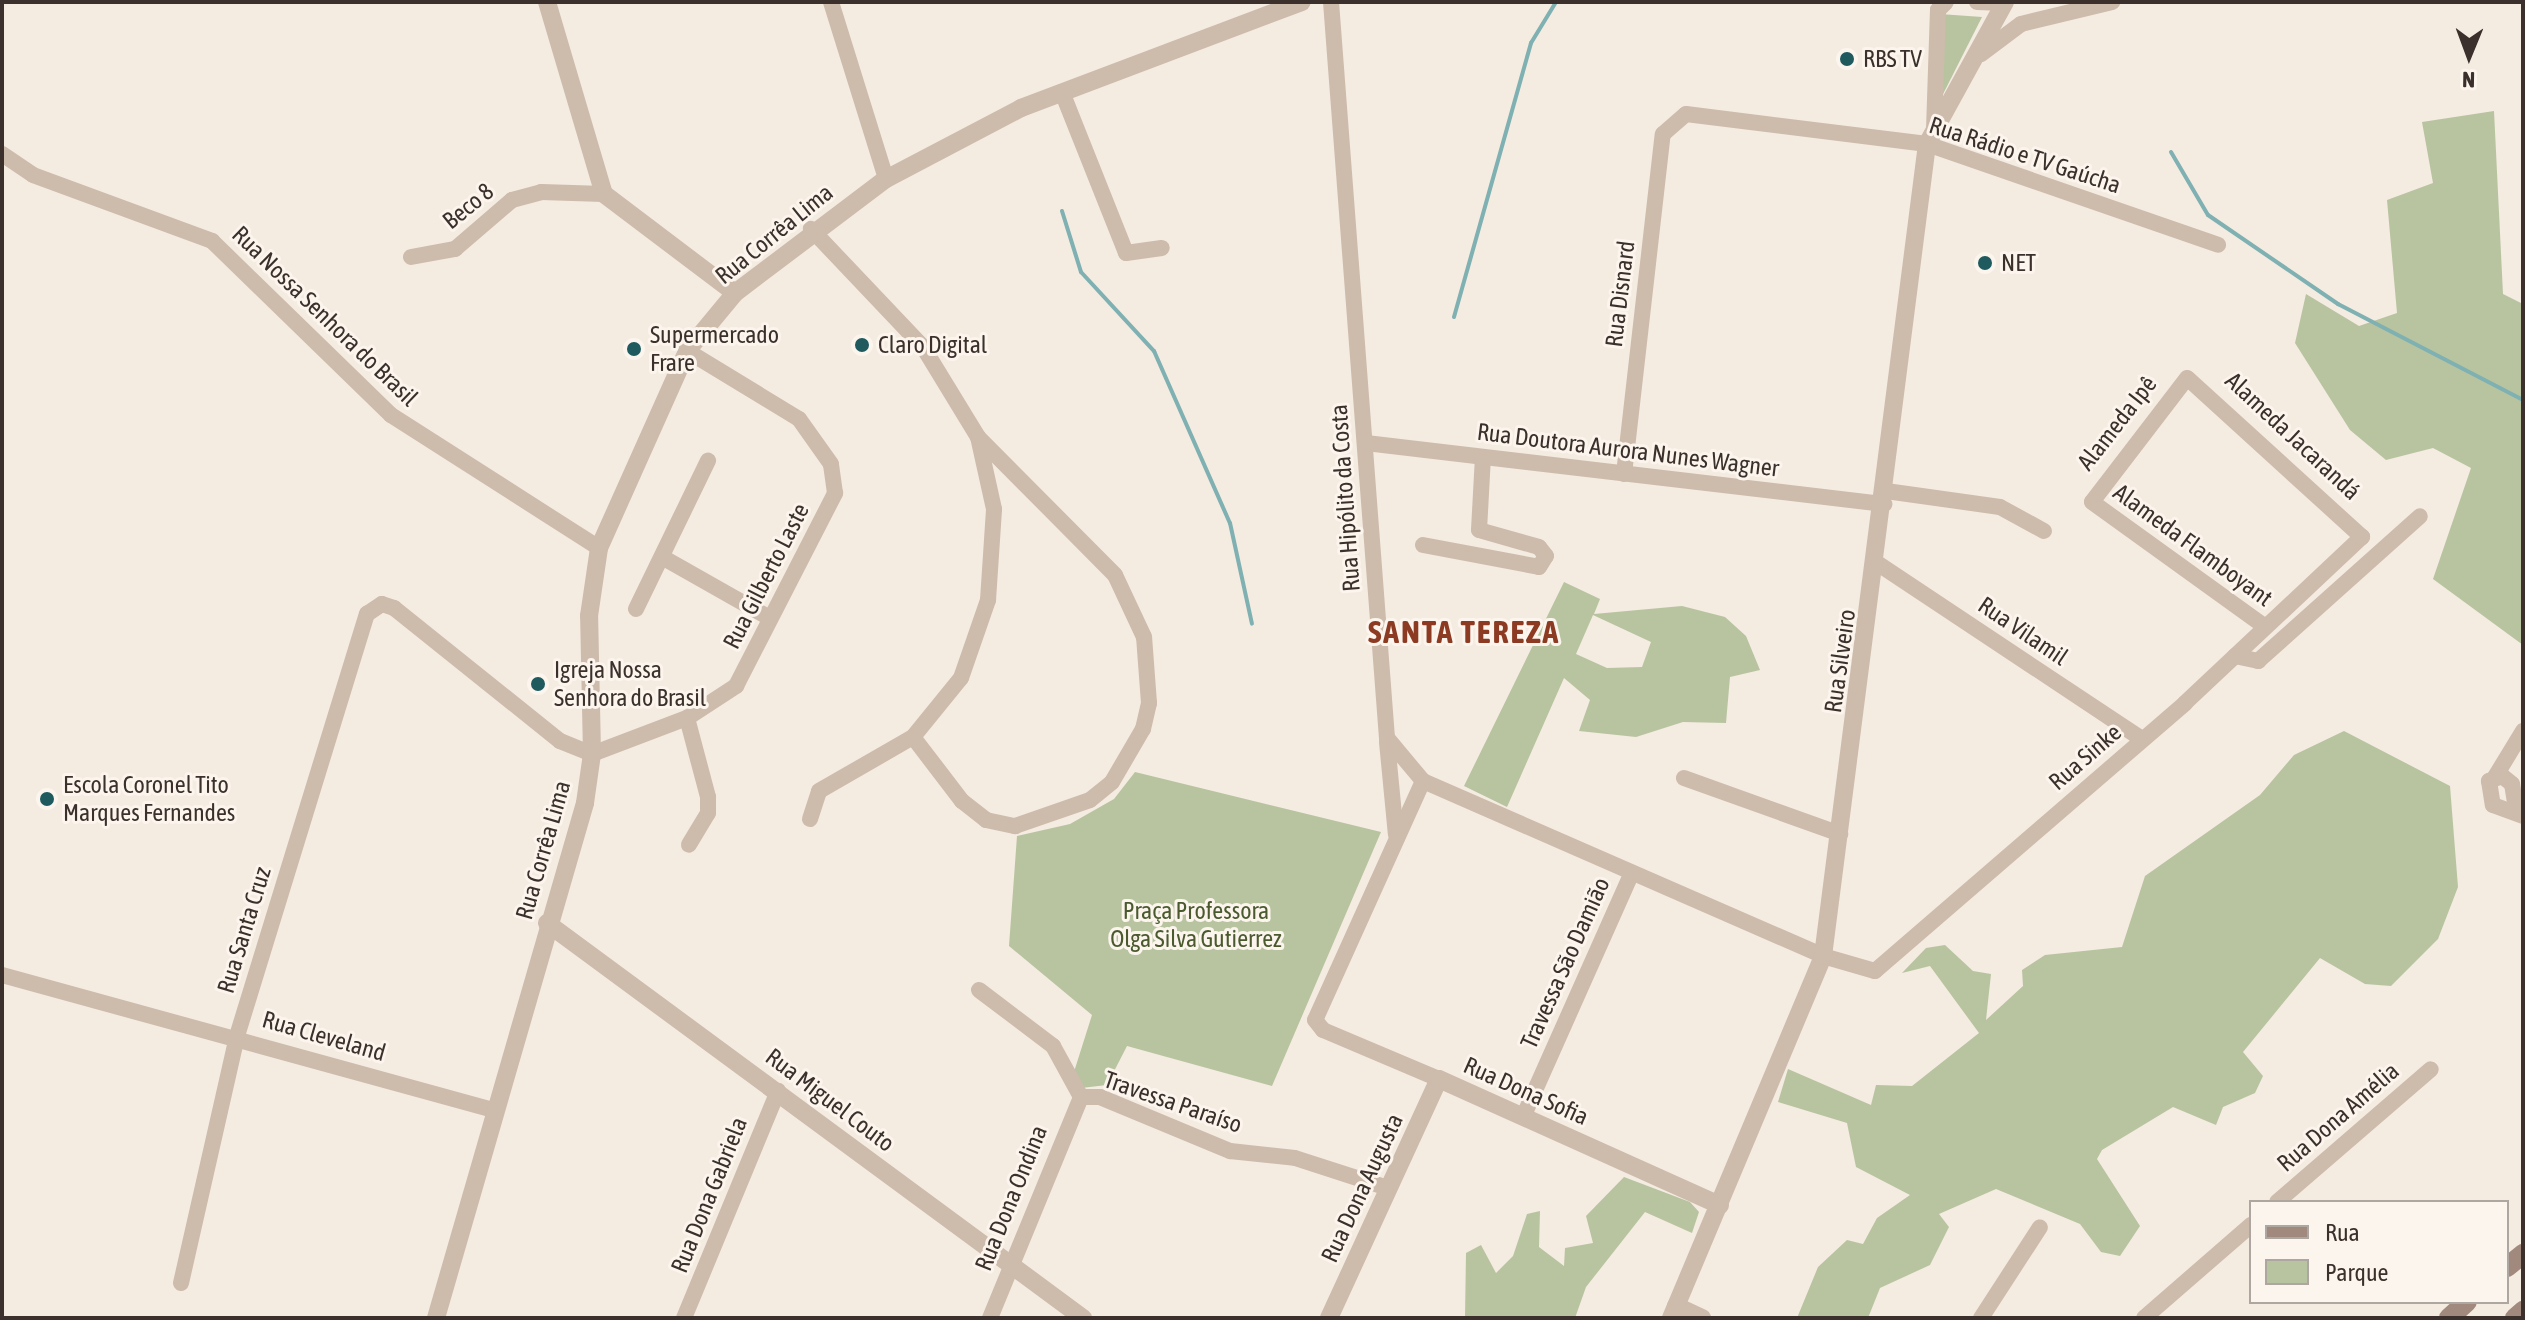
<!DOCTYPE html>
<meta charset="utf-8">
<style>
body{margin:0}
#map{position:relative;width:2525px;height:1320px;overflow:hidden;background:#f4ebe1;font-family:"Asap Condensed",sans-serif}
div>[style]{position:absolute}
.green>*{inset:0;background:#b8c4a0}
.stream>*{height:4px;margin:-2px;padding:0 2px;transform-origin:2px;border-radius:2px;background:#7fb0b2}
.minor>*{height:16px;margin:-8px;padding:0 8px;transform-origin:8px;border-radius:8px;background:#cdbbac}
.tertiary>*{height:18px;margin:-9px;padding:0 9px;transform-origin:9px;border-radius:9px;background:#cdbbac}
.secondary>*{height:20px;margin:-10px;padding:0 10px;transform-origin:10px;border-radius:10px;background:#a18a7d}
.dots>*{width:22px;height:22px;translate:-50% -50%;box-sizing:border-box;border:4px solid #fbf5ee;border-radius:50%}
span{translate:-50% -50%;white-space:nowrap;text-align:center;line-height:1.15;-webkit-text-stroke:6px #fbf5ee;paint-order:stroke}
.poi-label{font-size:24px;color:#3b302b}
.left{translate:0 -50%;text-align:left}
.street-label{font-size:24px;color:#3b302b}
.park-label{font-size:24px;color:#4a5a2e}
.district-label{font-size:32px;color:#8c3b22;font-weight:700;letter-spacing:2px}
.frame{position:absolute;inset:0;border:4px solid #3b302b;pointer-events:none}
.legend{position:absolute;left:2249px;top:1200px;width:260px;height:104px;box-sizing:border-box;background:#fbf5ee;border:2px solid #aea6a0;margin:0;padding:10px 14px;list-style:none;font-size:24px;color:#3b302b}
.legend li{display:flex;align-items:center;gap:16px;height:40px}
.legend b{width:40px;border:2px solid #aea6a0}
.north{position:absolute;left:2429px;top:16px;width:80px;height:80px;-webkit-text-stroke:6px #fbf5ee;paint-order:stroke;rotate:181deg;font-size:22px;font-weight:700;line-height:32px;text-align:center;color:#3b302b}
.north::after{content:'';display:block;margin:auto;width:28px;height:36px;background:#3b302b;clip-path:polygon(50% 0,100% 100%,50% 72%,0 100%)}
</style>
<div id="map">
<div class="green">
<div style="clip-path:polygon(1940px 14px,1982px 17px,1937px 106px)"></div>
<div style="clip-path:polygon(2494px 111px,2503px 294px,2523px 304px,2523px 645px,2433px 579px,2471px 468px,2433px 448px,2386px 460px,2350px 430px,2295px 343px,2306px 294px,2359px 326px,2397px 313px,2387px 200px,2433px 183px,2422px 122px)"></div>
<div style="clip-path:polygon(evenodd,1564px 582px,1600px 599px,1594px 614px,1682px 606px,1725px 617px,1746px 636px,1760px 670px,1730px 677px,1726px 723px,1683px 722px,1636px 737px,1579px 731px,1590px 700px,1564px 678px,1507px 807px,1464px 786px,1564px 582px,1593px 615px,1651px 642px,1642px 667px,1607px 668px,1576px 654px,1593px 615px)"></div>
<div style="clip-path:polygon(2344px 731px,2450px 786px,2458px 887px,2438px 939px,2391px 986px,2365px 984px,2320px 958px,2243px 1052px,2263px 1076px,2255px 1093px,2223px 1107px,2216px 1125px,2173px 1107px,2102px 1150px,2097px 1159px,2140px 1226px,2120px 1256px,2101px 1252px,2080px 1224px,1996px 1189px,1939px 1214px,1949px 1227px,1930px 1265px,1880px 1288px,1868px 1318px,1797px 1318px,1818px 1267px,1847px 1240px,1863px 1244px,1877px 1218px,1910px 1195px,1856px 1167px,1847px 1123px,1778px 1102px,1788px 1069px,1871px 1105px,1876px 1085px,1912px 1086px,1979px 1033px,1930px 966px,1902px 973px,1926px 948px,1945px 945px,1973px 971px,1991px 974px,1986px 1020px,2023px 986px,2022px 970px,2045px 955px,2122px 947px,2145px 876px,2260px 795px,2294px 755px)"></div>
<div style="clip-path:polygon(1135px 772px,1381px 832px,1272px 1086px,1127px 1046px,1107px 1085px,1081px 1088px,1073px 1075px,1092px 1015px,1009px 946px,1017px 836px,1070px 824px,1114px 799px)"></div>
<div style="clip-path:polygon(1624px 1177px,1690px 1202px,1699px 1212px,1692px 1233px,1645px 1212px,1586px 1287px,1575px 1318px,1465px 1318px,1466px 1253px,1481px 1245px,1496px 1273px,1513px 1256px,1527px 1214px,1540px 1211px,1539px 1247px,1564px 1266px,1565px 1248px,1593px 1243px,1586px 1216px)"></div>
</div>
<div class="stream">
<div style="left:2171px;top:152px;width:73px;rotate:59.6deg"></div>
<div style="left:2208px;top:215px;width:158px;rotate:34.4deg"></div>
<div style="left:2338px;top:304px;width:208px;rotate:27.4deg"></div>
<div style="left:1062px;top:211px;width:64px;rotate:72.7deg"></div>
<div style="left:1081px;top:272px;width:108px;rotate:47.3deg"></div>
<div style="left:1154px;top:351px;width:188px;rotate:66.2deg"></div>
<div style="left:1230px;top:523px;width:103px;rotate:77.7deg"></div>
<div style="left:1454px;top:317px;width:285px;rotate:-74.3deg"></div>
<div style="left:1531px;top:43px;width:48px;rotate:-58.6deg"></div>
</div>
<div class="minor">
<div style="left:831px;top:2px;width:185px;rotate:72.7deg"></div>
<div style="left:1331px;top:2px;width:738px;rotate:85.65deg"></div>
<div style="left:1387px;top:738px;width:56px;rotate:50.1deg"></div>
<div style="left:1423px;top:781px;width:437px;rotate:23.6deg"></div>
<div style="left:1823px;top:956px;width:54px;rotate:16.1deg"></div>
<div style="left:1875px;top:971px;width:410px;rotate:-40.8deg"></div>
<div style="left:2185px;top:703px;width:243px;rotate:-43.2deg"></div>
<div style="left:2362px;top:537px;width:236px;rotate:-137.7deg"></div>
<div style="left:2187px;top:378px;width:156px;rotate:127.5deg"></div>
<div style="left:2092px;top:502px;width:213px;rotate:35.8deg"></div>
<div style="left:1977px;top:2px;width:28px;rotate:2deg"></div>
<div style="left:1981px;top:54px;width:50px;rotate:-36.9deg"></div>
<div style="left:2021px;top:24px;width:94px;rotate:-13.6deg"></div>
<div style="left:1062px;top:92px;width:173px;rotate:68.3deg"></div>
<div style="left:1126px;top:253px;width:36px;rotate:-8deg"></div>
<div style="left:1934px;top:130px;width:120px;rotate:-88.1deg"></div>
<div style="left:1938px;top:10px;width:11px;rotate:-45deg"></div>
<div style="left:2px;top:154px;width:37px;rotate:34deg"></div>
<div style="left:33px;top:175px;width:191px;rotate:20.2deg"></div>
<div style="left:212px;top:241px;width:250px;rotate:44.2deg"></div>
<div style="left:391px;top:415px;width:247px;rotate:32.6deg"></div>
<div style="left:411px;top:257px;width:45px;rotate:-10.3deg"></div>
<div style="left:455px;top:249px;width:75px;rotate:-40.7deg"></div>
<div style="left:512px;top:200px;width:30px;rotate:-15deg"></div>
<div style="left:541px;top:192px;width:63px;rotate:1.8deg"></div>
<div style="left:1366px;top:443px;width:522px;rotate:6.72deg"></div>
<div style="left:1624px;top:474px;width:342px;rotate:-83.5deg"></div>
<div style="left:1663px;top:134px;width:30px;rotate:-41deg"></div>
<div style="left:1686px;top:114px;width:243px;rotate:7.1deg"></div>
<div style="left:1927px;top:144px;width:308px;rotate:19.1deg"></div>
<div style="left:1886px;top:491px;width:115px;rotate:8deg"></div>
<div style="left:2000px;top:507px;width:50px;rotate:28.6deg"></div>
<div style="left:1423px;top:545px;width:118px;rotate:10.7deg"></div>
<div style="left:1539px;top:567px;width:13px;rotate:-58deg"></div>
<div style="left:1546px;top:556px;width:11px;rotate:-128deg"></div>
<div style="left:1539px;top:547px;width:62px;rotate:-164.2deg"></div>
<div style="left:1479px;top:530px;width:73px;rotate:-86.9deg"></div>
<div style="left:662px;top:557px;width:124px;rotate:29.5deg"></div>
<div style="left:1877px;top:563px;width:318px;rotate:33.6deg"></div>
<div style="left:636px;top:609px;width:165px;rotate:-64.1deg"></div>
<div style="left:2235px;top:656px;width:24px;rotate:12deg"></div>
<div style="left:2258px;top:661px;width:217px;rotate:-41.8deg"></div>
<div style="left:687px;top:718px;width:82px;rotate:75.1deg"></div>
<div style="left:708px;top:797px;width:16px;rotate:90deg"></div>
<div style="left:708px;top:813px;width:37px;rotate:121deg"></div>
<div style="left:913px;top:737px;width:81px;rotate:52.6deg"></div>
<div style="left:962px;top:801px;width:31px;rotate:38deg"></div>
<div style="left:986px;top:820px;width:30px;rotate:12deg"></div>
<div style="left:1015px;top:826px;width:79px;rotate:-19.1deg"></div>
<div style="left:1090px;top:800px;width:28px;rotate:-39deg"></div>
<div style="left:1112px;top:782px;width:61px;rotate:-59.7deg"></div>
<div style="left:1143px;top:729px;width:27px;rotate:-77deg"></div>
<div style="left:1149px;top:703px;width:66px;rotate:-94.3deg"></div>
<div style="left:1144px;top:637px;width:68px;rotate:-115.1deg"></div>
<div style="left:1115px;top:575px;width:194px;rotate:-134.8deg"></div>
<div style="left:1387px;top:742px;width:93px;rotate:84.5deg"></div>
<div style="left:2495px;top:777px;width:54px;rotate:-58.7deg"></div>
<div style="left:1684px;top:778px;width:166px;rotate:19.7deg"></div>
<div style="left:1423px;top:781px;width:262px;rotate:114.3deg"></div>
<div style="left:1315px;top:1020px;width:13px;rotate:51deg"></div>
<div style="left:1323px;top:1030px;width:126px;rotate:22.9deg"></div>
<div style="left:2516px;top:809px;width:25px;rotate:-99deg"></div>
<div style="left:2512px;top:784px;width:13px;rotate:-141deg"></div>
<div style="left:2502px;top:776px;width:14px;rotate:159deg"></div>
<div style="left:2489px;top:781px;width:24px;rotate:81deg"></div>
<div style="left:2493px;top:805px;width:32px;rotate:20deg"></div>
<div style="left:810px;top:819px;width:29px;rotate:-72deg"></div>
<div style="left:819px;top:791px;width:108px;rotate:-29.9deg"></div>
<div style="left:913px;top:737px;width:76px;rotate:-50.9deg"></div>
<div style="left:961px;top:678px;width:83px;rotate:-70.9deg"></div>
<div style="left:988px;top:600px;width:91px;rotate:-86.2deg"></div>
<div style="left:994px;top:509px;width:74px;rotate:-102.5deg"></div>
<div style="left:978px;top:437px;width:105px;rotate:-121.4deg"></div>
<div style="left:923px;top:347px;width:163px;rotate:-133.5deg"></div>
<div style="left:2px;top:975px;width:509px;rotate:15.37deg"></div>
<div style="left:979px;top:990px;width:93px;rotate:37.1deg"></div>
<div style="left:1053px;top:1046px;width:58px;rotate:61.2deg"></div>
<div style="left:1081px;top:1097px;width:19px"></div>
<div style="left:1100px;top:1097px;width:141px;rotate:22.6deg"></div>
<div style="left:1230px;top:1151px;width:65px;rotate:6.1deg"></div>
<div style="left:1295px;top:1158px;width:98px;rotate:17.9deg"></div>
<div style="left:1524px;top:1115px;width:263px;rotate:-66deg"></div>
<div style="left:2277px;top:1202px;width:203px;rotate:-40.8deg"></div>
<div style="left:181px;top:1283px;width:253px;rotate:-77.2deg"></div>
<div style="left:237px;top:1036px;width:442px;rotate:-72.9deg"></div>
<div style="left:367px;top:614px;width:18px;rotate:-34deg"></div>
<div style="left:382px;top:604px;width:13px;rotate:18deg"></div>
<div style="left:394px;top:608px;width:213px;rotate:38.7deg"></div>
<div style="left:560px;top:741px;width:35px;rotate:22deg"></div>
<div style="left:592px;top:754px;width:102px;rotate:-20.8deg"></div>
<div style="left:687px;top:718px;width:59px;rotate:-33.1deg"></div>
<div style="left:736px;top:686px;width:217px;rotate:-62.8deg"></div>
<div style="left:835px;top:493px;width:29px;rotate:-98deg"></div>
<div style="left:831px;top:464px;width:55px;rotate:-125.4deg"></div>
<div style="left:799px;top:419px;width:131px;rotate:-148.7deg"></div>
<div style="left:684px;top:1318px;width:246px;rotate:-67.5deg"></div>
<div style="left:990px;top:1318px;width:239px;rotate:-67.6deg"></div>
<div style="left:1981px;top:1318px;width:108px;rotate:-57deg"></div>
<div style="left:2144px;top:1318px;width:142px;rotate:-41deg"></div>
</div>
<div class="tertiary">
<div style="left:547px;top:2px;width:200px;rotate:73.5deg"></div>
<div style="left:604px;top:194px;width:164px;rotate:37.1deg"></div>
<div style="left:547px;top:923px;width:666px;rotate:36.39deg"></div>
<div style="left:1676px;top:1306px;width:29px;rotate:25deg"></div>
<div style="left:436px;top:1318px;width:536px;rotate:-73.86deg"></div>
<div style="left:585px;top:803px;width:49px;rotate:-81.9deg"></div>
<div style="left:592px;top:754px;width:138px;rotate:-91.2deg"></div>
<div style="left:589px;top:616px;width:69px;rotate:-81.6deg"></div>
<div style="left:599px;top:548px;width:216px;rotate:-65.9deg"></div>
<div style="left:687px;top:351px;width:75px;rotate:-50.4deg"></div>
<div style="left:735px;top:293px;width:189px;rotate:-37.1deg"></div>
<div style="left:886px;top:179px;width:153px;rotate:-27.7deg"></div>
<div style="left:1021px;top:108px;width:300px;rotate:-20.7deg"></div>
<div style="left:1329px;top:1318px;width:263px;rotate:-65.3deg"></div>
<div style="left:1439px;top:1079px;width:308px;rotate:24.2deg"></div>
<div style="left:1671px;top:1318px;width:393px;rotate:-67.2deg"></div>
<div style="left:1823px;top:956px;width:819px;rotate:-82.7deg"></div>
<div style="left:1927px;top:144px;width:162px;rotate:-61.2deg"></div>
</div>
<div class="secondary">
<div style="left:2507px;top:1267px;width:21px;rotate:-39deg"></div>
<div style="left:2449px;top:1318px;width:24px;rotate:-42deg"></div>
<div style="left:2515px;top:1318px;width:11px;rotate:-41deg"></div>
</div>
<div class="dots">
<div style="left:1847px;top:59px;background:#1f5a5e"></div>
<div style="left:1985px;top:263px;background:#1f5a5e"></div>
<div style="left:862px;top:345px;background:#1f5a5e"></div>
<div style="left:634px;top:349px;background:#1f5a5e"></div>
<div style="left:538px;top:684px;background:#1f5a5e"></div>
<div style="left:47px;top:799px;background:#1f5a5e"></div>
</div>
<div class="poi-label">
<span class="left" style="left:1863px;top:59px">RBS TV</span>
<span class="left" style="left:2001px;top:263px">NET</span>
<span class="left" style="left:650px;top:349px">Supermercado<br>Frare</span>
<span class="left" style="left:878px;top:345px">Claro Digital</span>
<span class="left" style="left:554px;top:684px">Igreja Nossa<br>Senhora do Brasil</span>
<span class="left" style="left:63px;top:799px">Escola Coronel Tito<br>Marques Fernandes</span>
</div>
<div class="street-label">
<span style="left:2025px;top:155px;rotate:18deg">Rua Rádio e TV Gaúcha</span>
<span style="left:468px;top:206px;rotate:-39deg">Beco 8</span>
<span style="left:774px;top:234px;rotate:-39deg">Rua Corrêa Lima</span>
<span style="left:1620px;top:294px;rotate:-83deg">Rua Disnard</span>
<span style="left:325px;top:316px;rotate:44deg">Rua Nossa Senhora do Brasil</span>
<span style="left:2117px;top:423px;rotate:-52deg">Alameda Ipê</span>
<span style="left:2293px;top:436px;rotate:43deg">Alameda Jacarandá</span>
<span style="left:1628px;top:450px;rotate:7deg">Rua Doutora Aurora Nunes Wagner</span>
<span style="left:1345px;top:498px;rotate:-94deg">Rua Hipólito da Costa</span>
<span style="left:2193px;top:545px;rotate:36deg">Alameda Flamboyant</span>
<span style="left:766px;top:576px;rotate:-63deg">Rua Gilberto Laste</span>
<span style="left:2023px;top:631px;rotate:34deg">Rua Vilamil</span>
<span style="left:1840px;top:661px;rotate:-82deg">Rua Silveiro</span>
<span style="left:2085px;top:757px;rotate:-41deg">Rua Sinke</span>
<span style="left:543px;top:850px;rotate:-74deg">Rua Corrêa Lima</span>
<span style="left:244px;top:930px;rotate:-73deg">Rua Santa Cruz</span>
<span style="left:1565px;top:963px;rotate:-66deg">Travessa São Damião</span>
<span style="left:324px;top:1036px;rotate:16deg">Rua Cleveland</span>
<span style="left:1526px;top:1091px;rotate:24deg">Rua Dona Sofia</span>
<span style="left:830px;top:1100px;rotate:37deg">Rua Miguel Couto</span>
<span style="left:1173px;top:1102px;rotate:19deg">Travessa Paraíso</span>
<span style="left:2338px;top:1117px;rotate:-41deg">Rua Dona Amélia</span>
<span style="left:1362px;top:1188px;rotate:-65deg">Rua Dona Augusta</span>
<span style="left:709px;top:1195px;rotate:-68deg">Rua Dona Gabriela</span>
<span style="left:1011px;top:1198px;rotate:-68deg">Rua Dona Ondina</span>
</div>
<div class="park-label">
<span style="left:1196px;top:925px">Praça Professora<br>Olga Silva Gutierrez</span>
</div>
<div class="district-label">
<span style="left:1464px;top:632px">SANTA TEREZA</span>
</div>
<div class="frame"></div>
<ul class="legend">
<li><b style="height:10px;background:#a18a7d"></b>Rua</li>
<li><b style="height:22px;background:#b8c4a0"></b>Parque</li>
</ul>
<div class="north">N</div>
</div>
